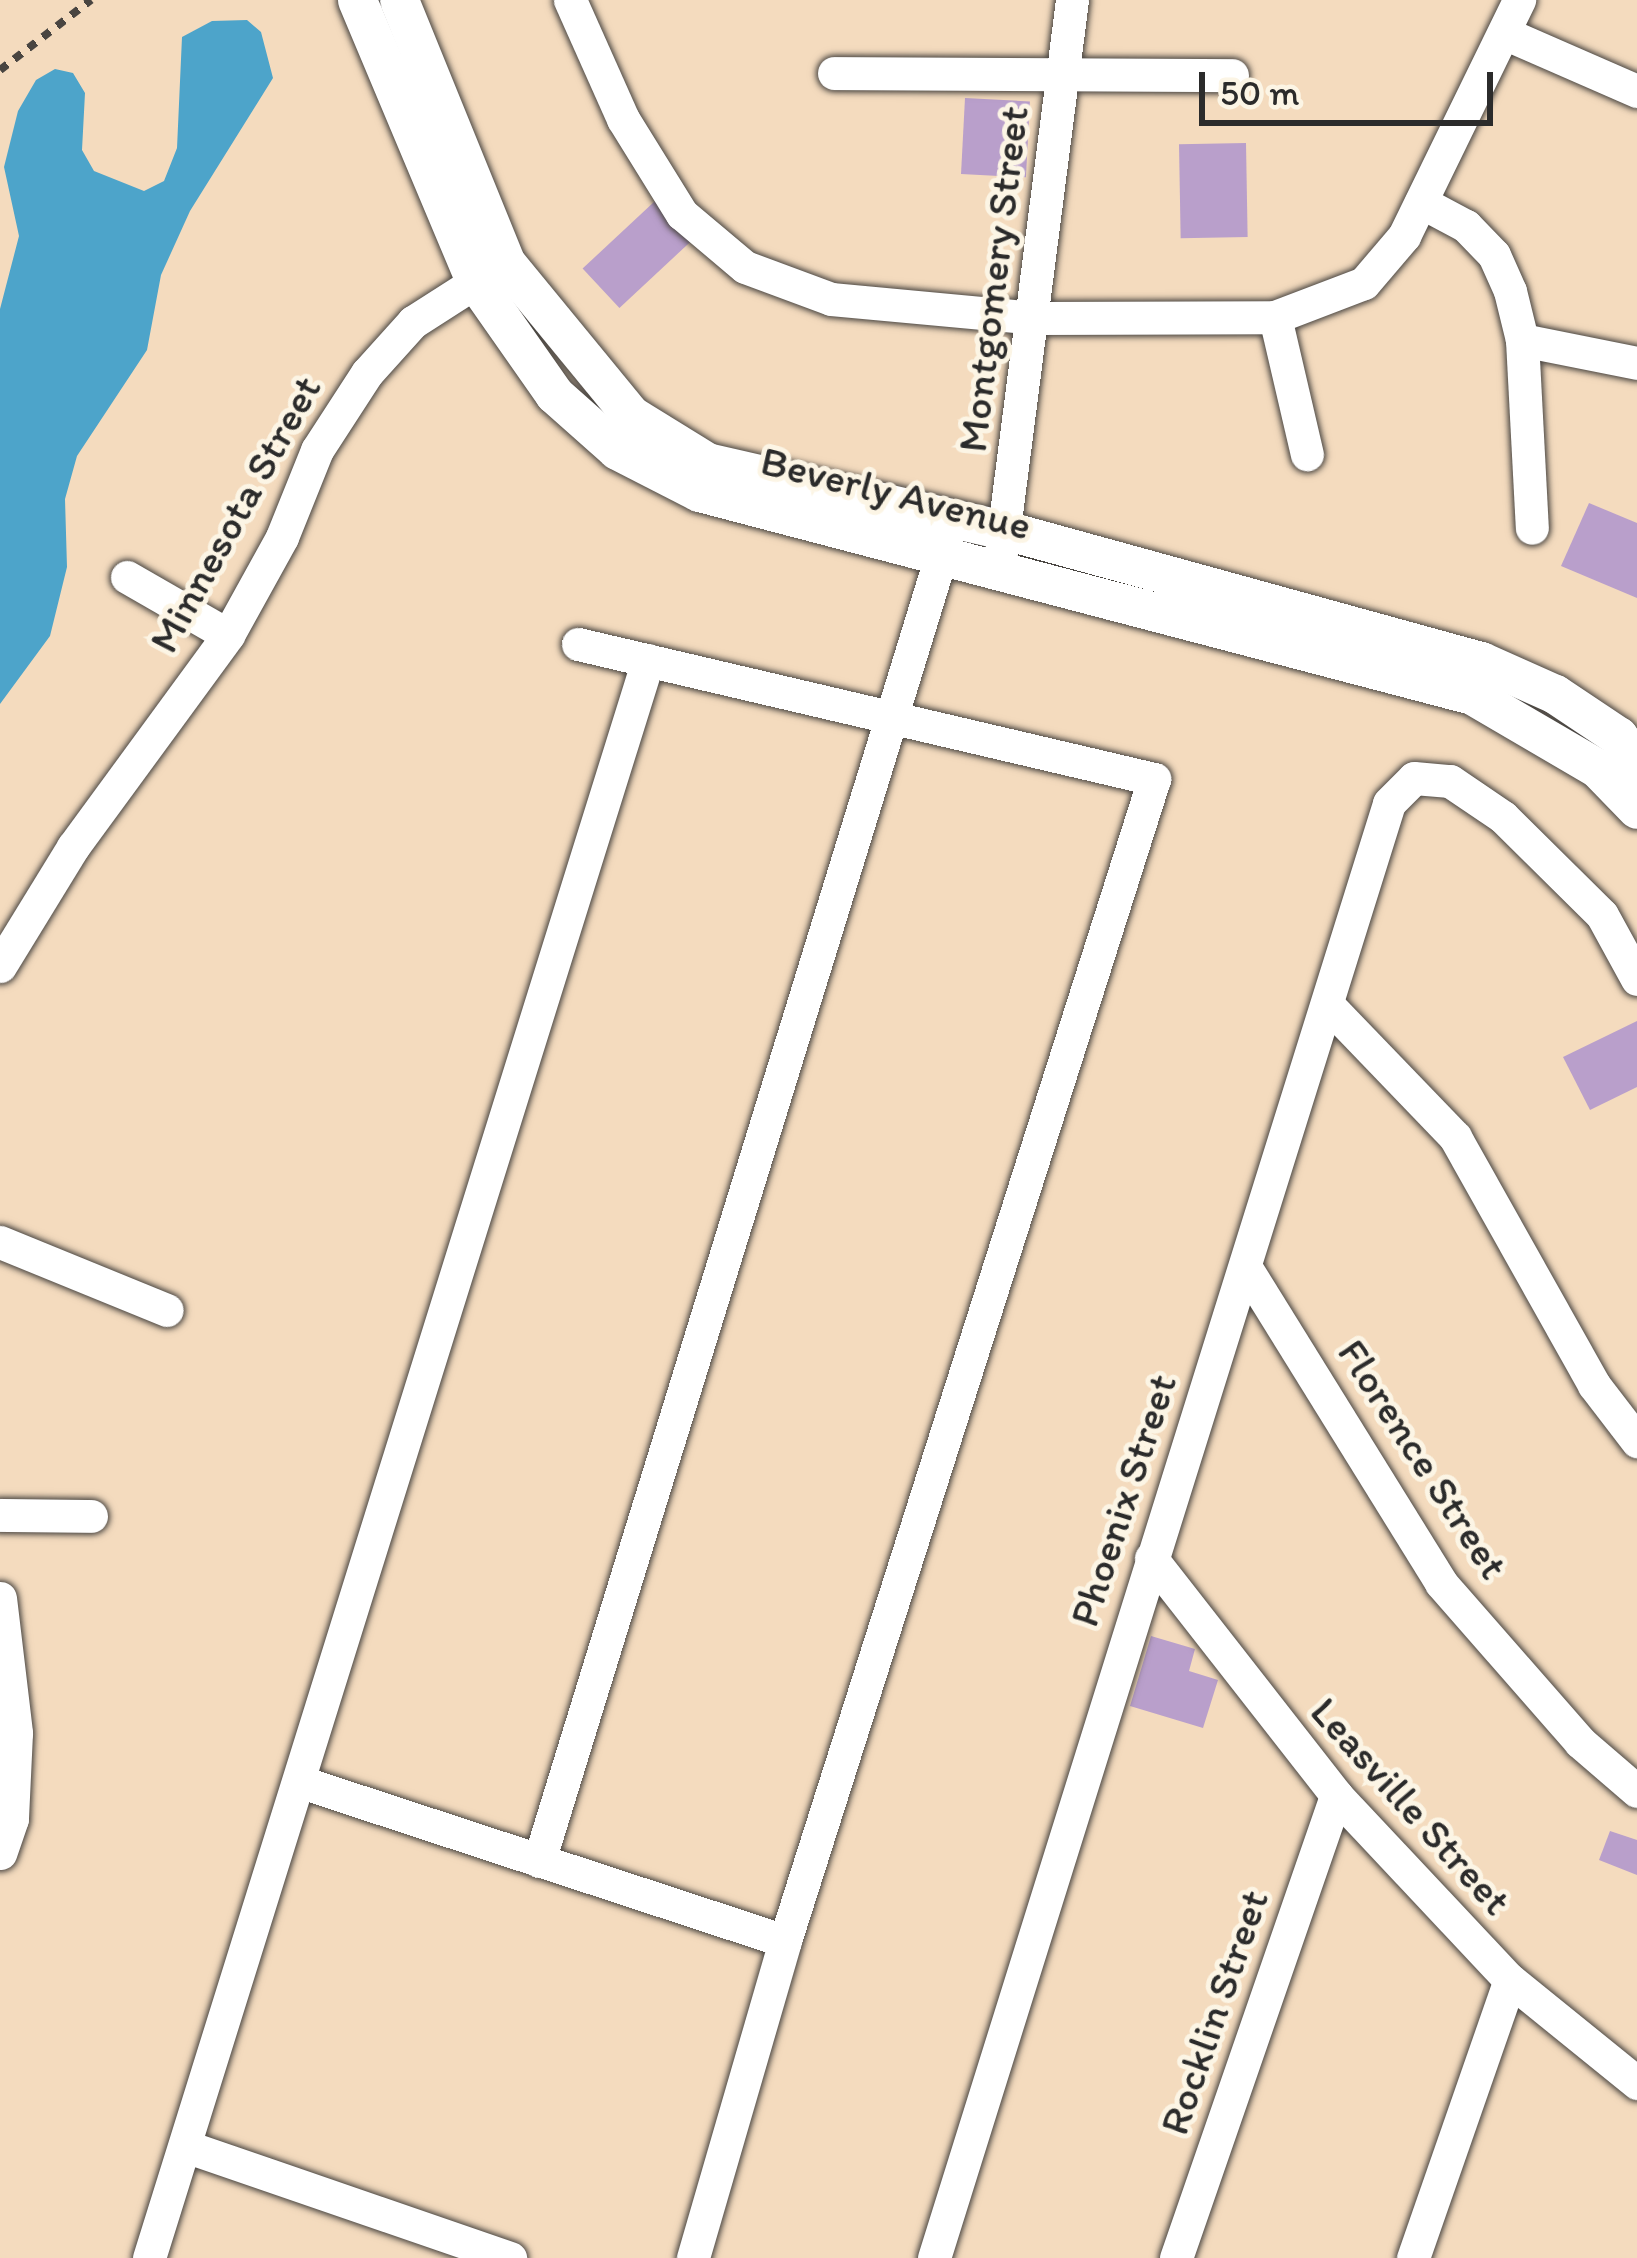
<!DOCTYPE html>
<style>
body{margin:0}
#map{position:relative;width:1637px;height:2258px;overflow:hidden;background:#f4dbbe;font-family:Itim,sans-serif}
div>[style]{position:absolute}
.water>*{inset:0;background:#4da4ca}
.building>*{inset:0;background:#b99fcb;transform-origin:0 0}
.path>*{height:8px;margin-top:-4px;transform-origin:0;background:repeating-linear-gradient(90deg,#494541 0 9px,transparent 0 18px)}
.roads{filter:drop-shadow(0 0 3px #494541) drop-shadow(0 0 3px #494541)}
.minor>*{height:33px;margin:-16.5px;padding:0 16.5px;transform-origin:16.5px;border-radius:16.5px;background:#fff}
.tertiary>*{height:39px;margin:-19.5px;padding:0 19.5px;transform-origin:19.5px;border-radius:19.5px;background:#fff}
span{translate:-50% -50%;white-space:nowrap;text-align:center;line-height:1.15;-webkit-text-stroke:10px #fcf5e5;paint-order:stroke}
.street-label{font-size:42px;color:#2b2b2b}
.scale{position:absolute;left:1199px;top:72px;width:294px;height:54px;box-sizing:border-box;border:6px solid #2b2b2b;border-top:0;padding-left:15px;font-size:36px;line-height:42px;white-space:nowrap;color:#2b2b2b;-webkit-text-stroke:9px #fcf5e5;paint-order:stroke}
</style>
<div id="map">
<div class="water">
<div style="clip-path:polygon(247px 20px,261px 32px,273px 78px,190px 211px,161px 275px,147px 350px,77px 456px,65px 499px,67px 567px,50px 636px,0 704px,0 309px,19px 236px,4px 167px,18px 111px,36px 80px,55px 69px,73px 73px,85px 93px,82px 150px,94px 171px,144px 191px,164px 181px,177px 148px,182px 37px,212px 21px)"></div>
</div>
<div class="building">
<div style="left:965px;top:98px;width:65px;height:76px;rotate:3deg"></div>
<div style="left:1246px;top:143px;width:94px;height:67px;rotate:89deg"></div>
<div style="left:655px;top:201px;width:54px;height:99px;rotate:47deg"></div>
<div style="clip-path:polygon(1589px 503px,1637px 523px,1637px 598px,1561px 566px)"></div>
<div style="clip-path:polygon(1637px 1021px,1637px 1087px,1590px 1110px,1563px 1057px)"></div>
<div style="clip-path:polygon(1151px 1636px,1195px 1649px,1189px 1671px,1218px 1680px,1203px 1728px,1130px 1706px)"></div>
<div style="clip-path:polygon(1610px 1831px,1637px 1840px,1637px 1875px,1599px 1860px)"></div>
</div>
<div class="path">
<div style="left:0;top:70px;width:115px;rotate:-37.6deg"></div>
</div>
<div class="roads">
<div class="minor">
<div style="left:570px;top:0;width:130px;rotate:66deg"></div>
<div style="left:623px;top:119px;width:112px;rotate:58.2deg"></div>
<div style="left:682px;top:214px;width:82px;rotate:40.1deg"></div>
<div style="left:745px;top:267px;width:92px;rotate:20.4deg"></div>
<div style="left:831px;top:299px;width:207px;rotate:5.3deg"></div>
<div style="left:1037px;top:318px;width:238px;rotate:-0.2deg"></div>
<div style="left:1275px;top:317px;width:95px;rotate:-20.9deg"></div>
<div style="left:1364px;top:283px;width:62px;rotate:-49.6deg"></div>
<div style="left:1404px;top:236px;width:263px;rotate:-64deg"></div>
<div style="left:1504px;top:33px;width:145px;rotate:23.6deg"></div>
<div style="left:834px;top:73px;width:398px;rotate:0.3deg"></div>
<div style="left:1421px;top:202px;width:51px;rotate:28.1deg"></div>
<div style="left:1466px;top:226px;width:40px;rotate:46deg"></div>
<div style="left:1494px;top:255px;width:39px;rotate:66deg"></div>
<div style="left:1510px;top:291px;width:50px;rotate:76.2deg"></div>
<div style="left:1522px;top:340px;width:188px;rotate:87deg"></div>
<div style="left:1275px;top:317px;width:141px;rotate:76.9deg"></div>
<div style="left:1522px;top:340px;width:117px;rotate:11.3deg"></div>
<div style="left:1001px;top:552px;width:557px;rotate:-82.67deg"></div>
<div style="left:127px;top:577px;width:116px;rotate:29.9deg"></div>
<div style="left:578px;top:644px;width:592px;rotate:13.19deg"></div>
<div style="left:1154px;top:779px;width:1219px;rotate:107.62deg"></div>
<div style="left:785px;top:1941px;width:330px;rotate:106.2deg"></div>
<div style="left:0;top:966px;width:140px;rotate:-58.5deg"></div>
<div style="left:73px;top:847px;width:263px;rotate:-53.8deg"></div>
<div style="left:228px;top:635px;width:112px;rotate:-61.1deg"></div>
<div style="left:282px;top:537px;width:94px;rotate:-68.1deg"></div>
<div style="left:317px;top:450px;width:92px;rotate:-57deg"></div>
<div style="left:367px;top:373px;width:69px;rotate:-48deg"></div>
<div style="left:413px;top:322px;width:98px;rotate:-32.6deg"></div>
<div style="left:1329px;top:1006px;width:182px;rotate:46.1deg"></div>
<div style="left:1455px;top:1137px;width:284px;rotate:60.7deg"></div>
<div style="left:1594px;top:1385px;width:71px;rotate:52.5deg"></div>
<div style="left:0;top:1242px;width:180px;rotate:22.2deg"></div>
<div style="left:1246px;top:1268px;width:370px;rotate:58.2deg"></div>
<div style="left:1441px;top:1583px;width:211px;rotate:48.8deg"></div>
<div style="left:1580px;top:1742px;width:75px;rotate:40.7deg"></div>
<div style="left:0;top:1515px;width:91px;rotate:0.6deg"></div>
<div style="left:1151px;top:1558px;width:301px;rotate:52deg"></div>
<div style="left:1336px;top:1795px;width:254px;rotate:46.8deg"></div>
<div style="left:1510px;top:1980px;width:164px;rotate:39deg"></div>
<div style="left:0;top:1598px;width:136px;rotate:83.2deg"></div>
<div style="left:16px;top:1733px;width:86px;rotate:92.7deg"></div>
<div style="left:12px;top:1819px;width:36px;rotate:109deg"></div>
<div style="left:301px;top:1782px;width:509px;rotate:18.19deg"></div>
<div style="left:539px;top:1861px;width:1393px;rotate:-72.88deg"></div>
<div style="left:185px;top:2146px;width:344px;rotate:19deg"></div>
<div style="left:149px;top:2258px;width:1674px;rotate:-72.66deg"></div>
<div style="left:934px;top:2258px;width:1524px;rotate:-72.63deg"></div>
<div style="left:1389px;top:803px;width:35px;rotate:-45deg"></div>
<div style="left:1414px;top:778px;width:36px;rotate:5deg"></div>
<div style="left:1450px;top:781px;width:64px;rotate:34.2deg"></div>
<div style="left:1503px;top:817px;width:139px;rotate:44.7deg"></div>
<div style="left:1602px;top:915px;width:73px;rotate:61.3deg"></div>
<div style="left:1176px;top:2258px;width:490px;rotate:-70.9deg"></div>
<div style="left:1413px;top:2258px;width:294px;rotate:-70.8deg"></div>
</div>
<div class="tertiary">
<div style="left:357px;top:0;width:305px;rotate:67.2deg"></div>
<div style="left:475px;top:281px;width:138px;rotate:55deg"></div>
<div style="left:554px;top:394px;width:84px;rotate:41.6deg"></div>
<div style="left:617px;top:450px;width:92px;rotate:27.1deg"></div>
<div style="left:699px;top:492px;width:799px;rotate:14.71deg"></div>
<div style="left:1472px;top:695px;width:145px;rotate:30.3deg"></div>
<div style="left:1597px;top:768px;width:57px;rotate:45.7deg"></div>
<div style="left:399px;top:0;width:284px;rotate:67.9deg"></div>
<div style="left:506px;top:263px;width:197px;rotate:50.6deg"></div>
<div style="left:631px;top:415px;width:89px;rotate:31.7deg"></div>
<div style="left:707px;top:462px;width:306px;rotate:12.9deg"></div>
<div style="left:1005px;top:530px;width:494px;rotate:15.4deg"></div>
<div style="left:1481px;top:661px;width:81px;rotate:24deg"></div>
<div style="left:1555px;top:694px;width:76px;rotate:33.7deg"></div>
<div style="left:1618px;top:736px;width:32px;rotate:54deg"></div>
</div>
</div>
<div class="street-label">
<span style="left:993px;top:279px;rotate:-83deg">Montgomery Street</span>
<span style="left:896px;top:493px;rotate:14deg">Beverly Avenue</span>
<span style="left:235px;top:514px;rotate:-61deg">Minnesota Street</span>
<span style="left:1423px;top:1459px;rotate:57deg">Florence Street</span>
<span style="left:1123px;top:1500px;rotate:-72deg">Phoenix Street</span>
<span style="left:1411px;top:1806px;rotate:48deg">Leasville Street</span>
<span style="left:1214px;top:2012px;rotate:-71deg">Rocklin Street</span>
</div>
<div class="scale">50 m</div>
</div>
